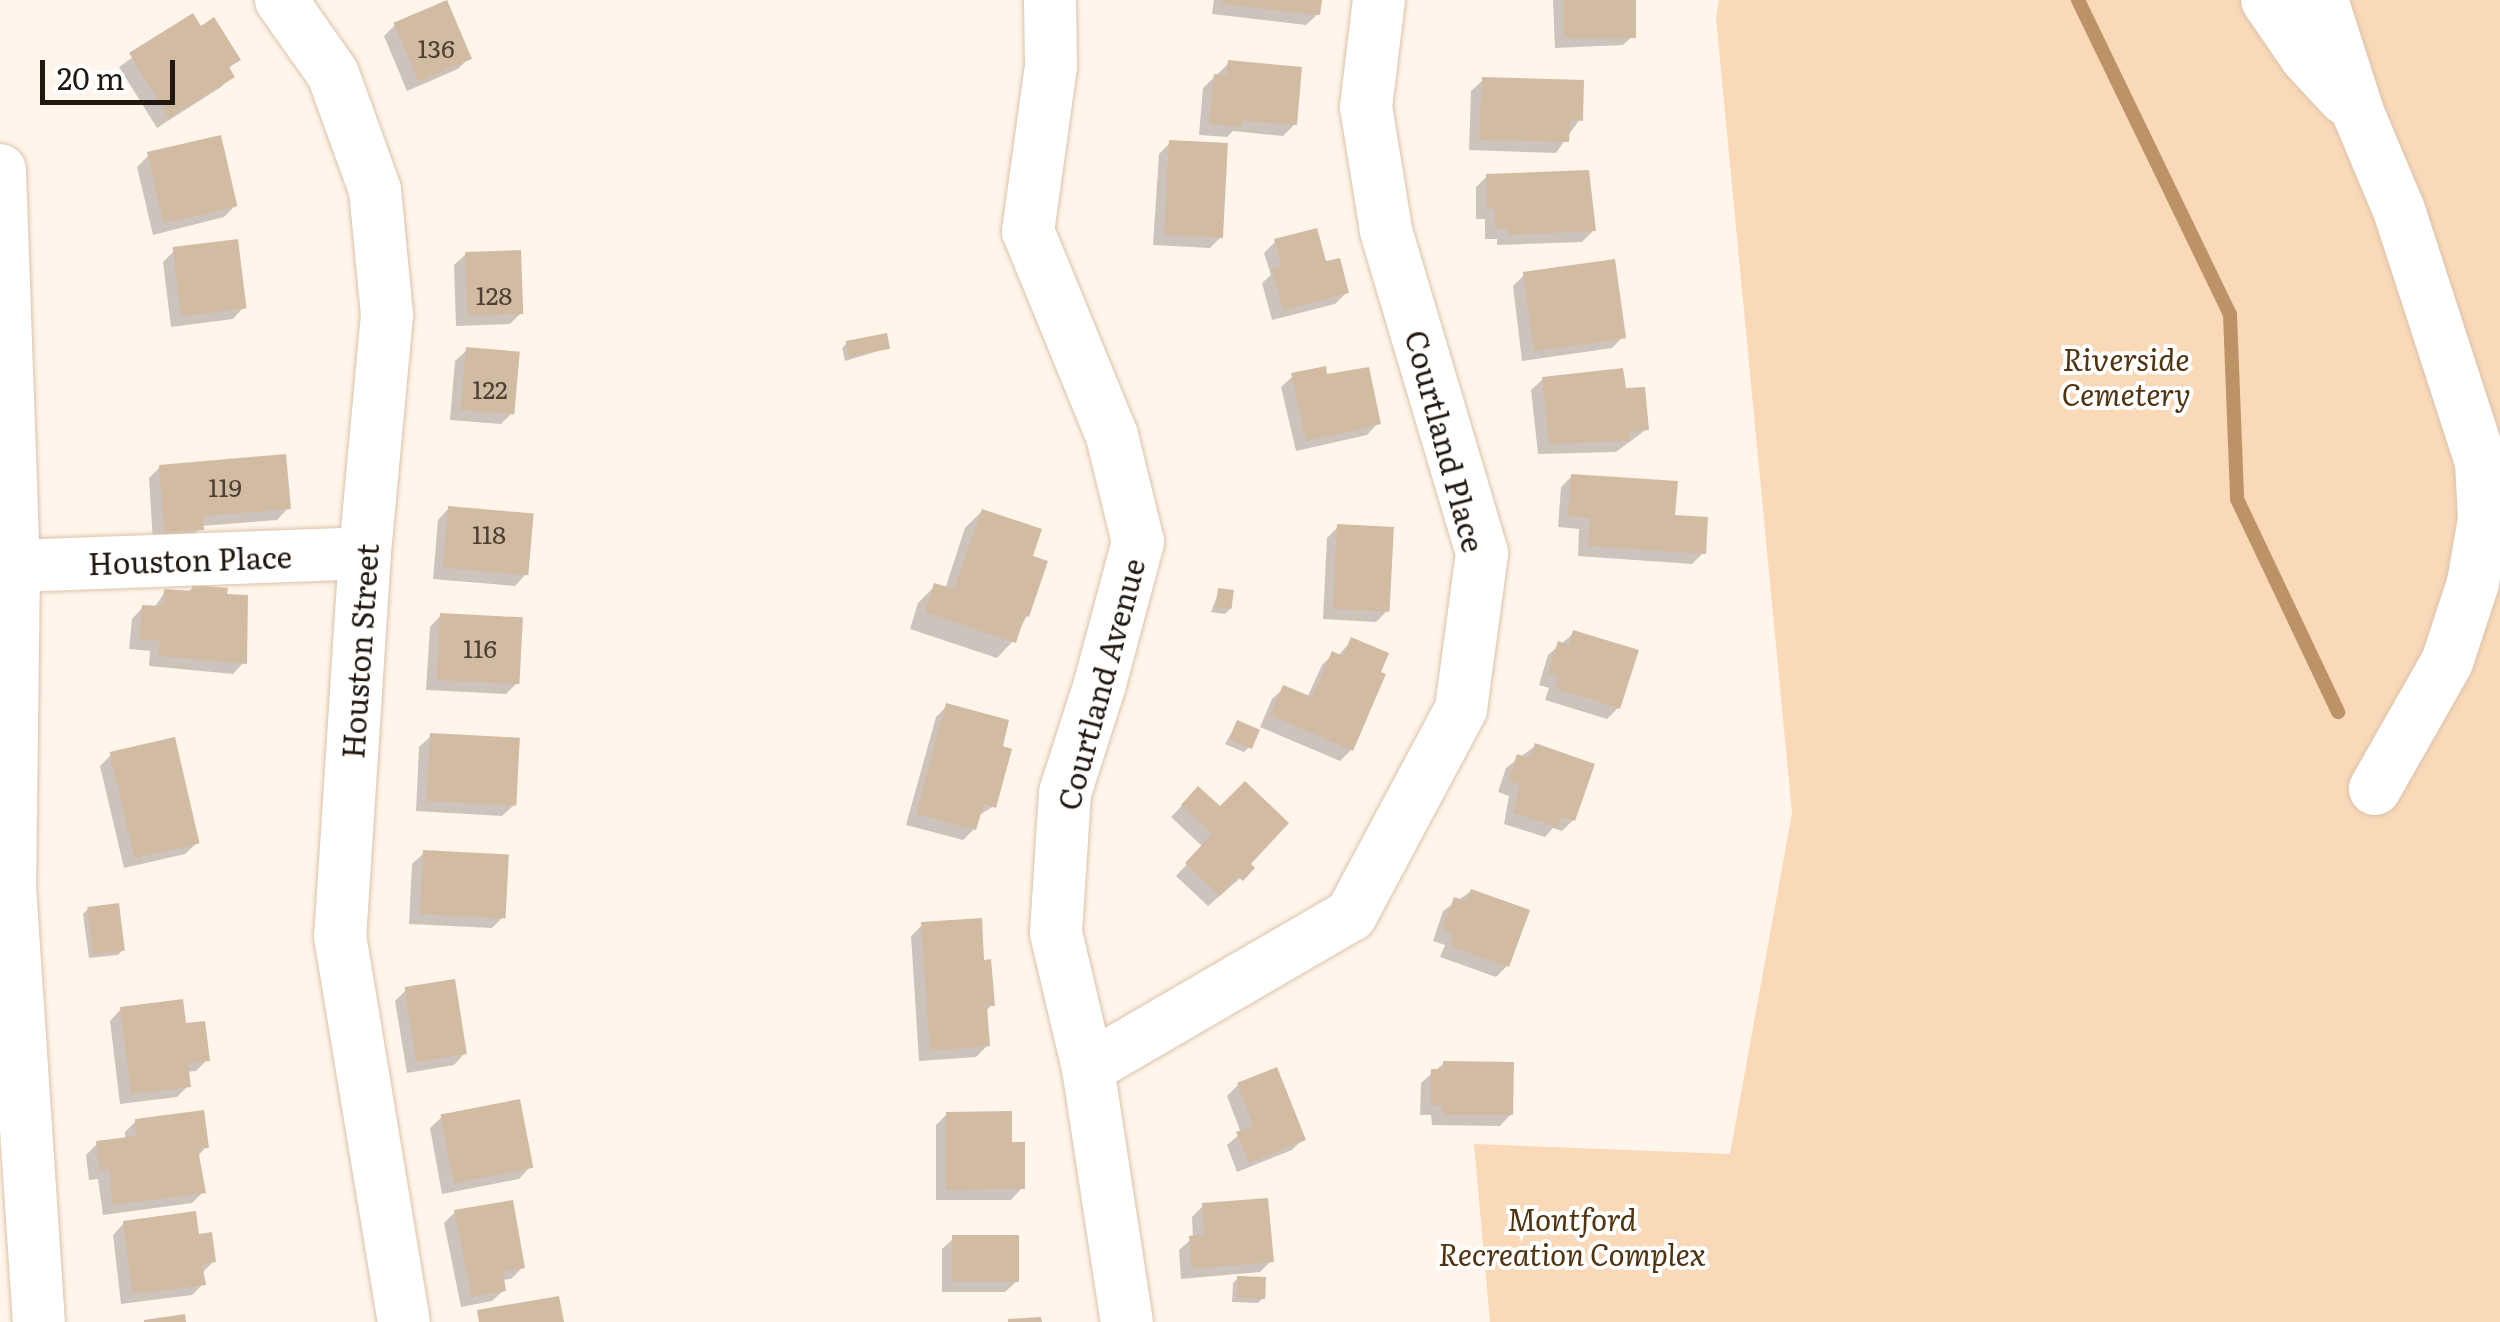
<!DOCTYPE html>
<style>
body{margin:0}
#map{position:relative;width:2500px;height:1322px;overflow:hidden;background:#fff5eb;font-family:Literata,serif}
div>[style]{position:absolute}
.green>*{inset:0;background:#f9d9b8}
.shadow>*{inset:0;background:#0003}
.stream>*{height:14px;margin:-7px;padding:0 7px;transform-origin:7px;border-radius:7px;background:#bc9367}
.building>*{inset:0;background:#d2bba3;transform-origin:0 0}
.roads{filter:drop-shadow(0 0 2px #dac3ab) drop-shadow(0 0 2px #dac3ab)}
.minor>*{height:52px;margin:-26px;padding:0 26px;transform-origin:26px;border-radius:26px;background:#fff}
span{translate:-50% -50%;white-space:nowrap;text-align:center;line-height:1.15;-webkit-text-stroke:8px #fff;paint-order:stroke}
.number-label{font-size:25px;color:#4d4135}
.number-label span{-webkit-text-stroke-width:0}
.park-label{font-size:30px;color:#50330f;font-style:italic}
.street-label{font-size:30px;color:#211810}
.scale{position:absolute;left:40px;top:60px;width:135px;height:45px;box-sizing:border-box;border:5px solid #211810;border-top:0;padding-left:12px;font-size:30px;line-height:35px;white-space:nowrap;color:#211810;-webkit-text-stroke:8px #fff;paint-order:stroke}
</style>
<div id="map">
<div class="green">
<div style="clip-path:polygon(1719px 0,2500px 0,2500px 1322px,1490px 1322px,1474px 1144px,1730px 1154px,1792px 813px,1716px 18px)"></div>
</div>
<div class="shadow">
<div style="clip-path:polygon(1214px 0,1319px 0,1318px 14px,1306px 25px,1212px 14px)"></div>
<div style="clip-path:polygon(1553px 0,1633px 0,1635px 34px,1623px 45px,1555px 48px)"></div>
<div style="clip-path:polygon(192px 16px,200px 29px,238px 59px,228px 69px,232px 76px,221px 87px,157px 128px,119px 67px)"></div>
<div style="clip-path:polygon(395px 25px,469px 58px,458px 69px,407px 91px,384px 36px)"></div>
<div style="clip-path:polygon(1229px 63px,1295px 124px,1283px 136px,1233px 131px,1227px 137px,1199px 135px,1203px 88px)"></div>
<div style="clip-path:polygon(1483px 80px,1580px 119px,1556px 153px,1469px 150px,1471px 91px)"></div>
<div style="clip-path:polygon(1170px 143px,1221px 237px,1210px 248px,1153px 245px,1159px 154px)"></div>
<div style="clip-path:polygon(148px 156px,235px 206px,224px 217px,153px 235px,137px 167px)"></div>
<div style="clip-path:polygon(1487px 176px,1593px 231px,1582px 242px,1497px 245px,1497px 239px,1485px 239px,1485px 219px,1476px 219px,1476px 187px)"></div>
<div style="clip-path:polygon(1276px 241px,1324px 264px,1346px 293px,1335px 304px,1272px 320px,1262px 283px,1271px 275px,1264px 253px)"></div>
<div style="clip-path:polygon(174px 251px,244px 307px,233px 319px,171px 327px,163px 262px)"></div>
<div style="clip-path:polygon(466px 254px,521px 313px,510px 324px,456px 326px,454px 265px)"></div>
<div style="clip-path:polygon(1524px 275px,1623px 337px,1612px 348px,1522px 361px,1513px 286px)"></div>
<div style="clip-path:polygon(847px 343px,888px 348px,845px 361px,842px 348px)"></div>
<div style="clip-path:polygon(467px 350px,512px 413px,501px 424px,450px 420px,455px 361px)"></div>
<div style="clip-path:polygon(1293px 376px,1378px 423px,1367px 435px,1296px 451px,1281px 387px)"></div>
<div style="clip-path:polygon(1543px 379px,1623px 391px,1647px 429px,1616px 452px,1538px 454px,1531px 390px)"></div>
<div style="clip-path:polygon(160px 467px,288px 508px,277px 520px,201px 526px,190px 540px,153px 543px,149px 478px)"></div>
<div style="clip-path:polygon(1572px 476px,1673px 518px,1703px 553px,1692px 564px,1578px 556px,1579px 529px,1558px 527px,1561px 487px)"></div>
<div style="clip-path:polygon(449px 508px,526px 574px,515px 586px,433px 579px,438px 520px)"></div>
<div style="clip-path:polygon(982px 511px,1030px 558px,1027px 616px,1013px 641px,997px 658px,910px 629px,918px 603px,935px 586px,945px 589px,965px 528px)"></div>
<div style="clip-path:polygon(1338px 527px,1388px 610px,1376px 622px,1323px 619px,1327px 538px)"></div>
<div style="clip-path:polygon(193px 587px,244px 662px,233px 674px,149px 666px,150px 651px,129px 649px,132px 619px,143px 607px,154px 608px,165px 592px,187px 593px)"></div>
<div style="clip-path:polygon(1219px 591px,1230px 609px,1225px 614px,1211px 612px)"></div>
<div style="clip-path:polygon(441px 615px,517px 683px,506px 694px,426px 690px,430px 627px)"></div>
<div style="clip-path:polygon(1574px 633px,1618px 708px,1607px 719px,1545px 700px,1549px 688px,1539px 685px,1548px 655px)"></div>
<div style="clip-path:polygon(1352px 640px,1351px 750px,1340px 761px,1260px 727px,1272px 699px,1284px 688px,1307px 698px,1322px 665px,1333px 654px,1338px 656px)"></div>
<div style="clip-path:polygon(947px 706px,994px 806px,978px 816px,974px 829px,963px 840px,906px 825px,936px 717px)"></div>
<div style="clip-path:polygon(1237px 723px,1249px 747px,1244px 752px,1225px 744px)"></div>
<div style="clip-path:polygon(431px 736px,514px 805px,502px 816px,416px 811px,419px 747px)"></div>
<div style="clip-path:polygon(1535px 746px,1573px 820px,1562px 831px,1553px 828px,1545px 837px,1504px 824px,1509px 796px,1498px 792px,1506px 768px)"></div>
<div style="clip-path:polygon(112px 754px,197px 843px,185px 854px,124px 868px,100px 766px)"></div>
<div style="clip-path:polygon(1198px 789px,1252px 868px,1208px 906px,1176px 876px,1203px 847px,1171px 817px)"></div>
<div style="clip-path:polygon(424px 853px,503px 917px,492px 928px,409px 924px,412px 864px)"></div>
<div style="clip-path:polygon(1471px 891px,1507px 966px,1496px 977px,1440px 957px,1445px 945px,1433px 941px,1443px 911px)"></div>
<div style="clip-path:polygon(88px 909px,123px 950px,118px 955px,89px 958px,83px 914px)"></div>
<div style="clip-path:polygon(922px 925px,982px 962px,992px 1005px,985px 1012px,988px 1045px,976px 1057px,919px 1061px,911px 936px)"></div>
<div style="clip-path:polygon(406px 990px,465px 1053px,454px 1065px,407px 1073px,395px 1001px)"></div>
<div style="clip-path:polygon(121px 1009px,207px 1060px,196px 1071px,186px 1072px,188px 1086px,177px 1097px,120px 1104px,110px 1021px)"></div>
<div style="clip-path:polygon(1444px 1063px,1511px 1114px,1500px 1126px,1432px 1125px,1431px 1115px,1420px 1115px,1421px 1083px)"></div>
<div style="clip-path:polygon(1238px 1085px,1303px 1139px,1292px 1150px,1237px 1172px,1227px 1145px,1241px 1133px,1227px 1096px)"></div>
<div style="clip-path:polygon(947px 1114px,1010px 1145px,1022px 1188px,1011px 1200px,936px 1200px,936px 1125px)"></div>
<div style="clip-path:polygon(442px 1117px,530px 1167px,519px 1179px,442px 1194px,430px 1128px)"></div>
<div style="clip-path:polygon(136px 1121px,206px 1147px,197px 1157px,203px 1192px,192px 1203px,103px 1215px,98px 1179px,89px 1180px,86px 1155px,97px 1144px,125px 1140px,125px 1132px)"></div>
<div style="clip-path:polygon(1203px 1206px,1271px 1261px,1260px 1272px,1181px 1279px,1179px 1250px,1193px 1238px,1192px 1217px)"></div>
<div style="clip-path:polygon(455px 1212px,522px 1268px,511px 1279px,502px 1280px,504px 1290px,492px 1301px,461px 1307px,444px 1223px)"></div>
<div style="clip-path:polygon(124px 1223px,197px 1236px,213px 1262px,201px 1274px,203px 1284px,192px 1295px,121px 1304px,113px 1235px)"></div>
<div style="clip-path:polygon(954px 1238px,1017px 1281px,1005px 1292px,942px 1292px,942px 1249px)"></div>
<div style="clip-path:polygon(1238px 1278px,1263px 1298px,1258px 1303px,1232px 1302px,1233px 1283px)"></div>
</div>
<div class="stream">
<div style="left:2078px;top:0;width:349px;rotate:64.2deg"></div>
<div style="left:2230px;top:314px;width:185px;rotate:87.8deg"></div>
<div style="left:2237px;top:499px;width:236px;rotate:64.6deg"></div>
</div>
<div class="building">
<div style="left:447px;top:0;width:64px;height:58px;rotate:67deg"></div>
<div style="clip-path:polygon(1223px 0,1322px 0,1320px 15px,1222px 4px)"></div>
<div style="left:1564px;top:0;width:72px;height:38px"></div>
<div style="clip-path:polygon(193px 13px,201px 26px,214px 17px,241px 60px,229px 67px,235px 77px,169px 118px,129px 53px)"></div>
<div style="clip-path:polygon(1228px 60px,1302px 67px,1297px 125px,1242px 121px,1241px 127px,1209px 124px,1214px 74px,1226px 76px)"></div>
<div style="clip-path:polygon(1482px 77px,1584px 80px,1583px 121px,1570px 120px,1569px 142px,1479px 140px)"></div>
<div style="left:221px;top:135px;width:73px;height:76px;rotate:77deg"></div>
<div style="left:1169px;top:140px;width:59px;height:95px;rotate:3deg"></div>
<div style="clip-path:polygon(1589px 170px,1596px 231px,1507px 235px,1507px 229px,1495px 229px,1495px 209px,1487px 209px,1486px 174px)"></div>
<div style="clip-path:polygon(1317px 228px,1326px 261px,1340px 258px,1349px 293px,1283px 310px,1272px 269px,1282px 267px,1274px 239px)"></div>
<div style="left:238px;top:239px;width:70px;height:66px;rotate:83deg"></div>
<div style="left:521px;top:250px;width:64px;height:56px;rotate:88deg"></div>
<div style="left:1615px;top:259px;width:80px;height:93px;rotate:82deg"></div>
<div style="left:887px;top:333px;width:16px;height:42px;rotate:79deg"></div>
<div style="left:466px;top:347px;width:54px;height:63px;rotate:5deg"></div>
<div style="clip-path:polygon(1326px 366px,1327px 374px,1369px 367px,1381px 424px,1306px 441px,1291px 373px)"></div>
<div style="clip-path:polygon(1623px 368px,1626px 388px,1645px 387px,1649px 430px,1629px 432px,1630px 441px,1549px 444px,1542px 377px)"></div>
<div style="clip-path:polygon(286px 454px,291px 509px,203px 516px,204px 530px,164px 533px,159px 465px)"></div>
<div style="clip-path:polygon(1571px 474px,1678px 481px,1675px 515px,1708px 517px,1706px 554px,1588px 546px,1590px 518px,1568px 516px)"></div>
<div style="left:448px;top:506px;width:86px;height:62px;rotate:5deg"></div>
<div style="clip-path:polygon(982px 509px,1042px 529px,1033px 556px,1048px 561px,1029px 617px,1025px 615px,1016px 643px,925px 612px,934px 583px,954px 589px)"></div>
<div style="left:1337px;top:524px;width:57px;height:85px;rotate:3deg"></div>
<div style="clip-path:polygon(192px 585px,228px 588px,227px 594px,248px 595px,247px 664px,159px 656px,160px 641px,139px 639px,142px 605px,163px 606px,164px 589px,192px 591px)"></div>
<div style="left:1218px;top:588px;width:16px;height:19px;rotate:7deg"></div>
<div style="left:440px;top:613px;width:83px;height:67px;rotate:3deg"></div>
<div style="clip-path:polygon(1573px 630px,1639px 650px,1620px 709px,1555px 688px,1559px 677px,1548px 673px,1558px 641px,1569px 645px)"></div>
<div style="clip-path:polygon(1351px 637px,1389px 653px,1381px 672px,1386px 674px,1353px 751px,1270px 715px,1283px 685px,1312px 697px,1332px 651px,1343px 656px)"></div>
<div style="clip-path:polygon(946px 703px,1009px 720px,1003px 746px,1012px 749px,996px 808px,984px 804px,976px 830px,916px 814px)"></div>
<div style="left:1237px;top:720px;width:25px;height:21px;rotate:23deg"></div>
<div style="left:430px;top:733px;width:90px;height:68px;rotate:3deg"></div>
<div style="left:175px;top:737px;width:109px;height:67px;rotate:77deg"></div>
<div style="clip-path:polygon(1535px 743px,1595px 764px,1575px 821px,1562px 817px,1558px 827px,1514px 813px,1519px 784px,1508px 781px,1517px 754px,1530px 758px)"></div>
<div style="clip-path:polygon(1245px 781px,1289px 823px,1251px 864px,1255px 868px,1243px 881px,1238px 877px,1220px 896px,1185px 863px,1212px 834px,1181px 805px,1198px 786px,1220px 806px)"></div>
<div style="left:423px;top:850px;width:86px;height:64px;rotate:3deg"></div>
<div style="clip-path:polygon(1471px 889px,1530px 910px,1509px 967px,1450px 946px,1454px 934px,1442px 930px,1454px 897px,1466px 901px)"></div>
<div style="left:119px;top:903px;width:48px;height:32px;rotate:83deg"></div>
<div style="clip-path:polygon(982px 918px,984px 960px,991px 959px,995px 1006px,987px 1006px,990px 1046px,930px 1051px,921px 922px)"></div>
<div style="left:455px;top:979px;width:76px;height:51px;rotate:81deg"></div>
<div style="clip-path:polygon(183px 999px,186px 1023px,205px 1021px,210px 1061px,188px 1063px,191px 1087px,131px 1094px,120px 1007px)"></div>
<div style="clip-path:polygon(1443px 1061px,1514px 1062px,1513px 1115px,1442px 1115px,1442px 1105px,1430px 1105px,1431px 1069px,1443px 1069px)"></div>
<div style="clip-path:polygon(1277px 1067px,1306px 1140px,1249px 1163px,1236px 1132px,1253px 1126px,1237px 1083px)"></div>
<div style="left:520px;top:1099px;width:70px;height:81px;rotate:79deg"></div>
<div style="clip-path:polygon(204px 1110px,209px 1148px,198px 1149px,206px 1193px,113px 1205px,109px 1169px,100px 1170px,96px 1141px,136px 1136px,135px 1119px)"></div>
<div style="clip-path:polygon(1012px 1111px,1012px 1142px,1025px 1142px,1025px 1189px,946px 1190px,946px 1112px)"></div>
<div style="clip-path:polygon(1268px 1198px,1274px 1262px,1192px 1269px,1189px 1236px,1204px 1234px,1202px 1203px)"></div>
<div style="clip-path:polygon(513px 1200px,525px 1268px,503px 1271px,506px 1291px,472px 1297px,454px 1210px)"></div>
<div style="clip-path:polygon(196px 1211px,199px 1234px,212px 1232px,216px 1262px,202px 1264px,206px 1285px,132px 1294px,123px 1221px)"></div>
<div style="left:952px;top:1235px;width:67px;height:47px"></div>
<div style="left:1237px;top:1276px;width:29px;height:22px;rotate:2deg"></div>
<div style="clip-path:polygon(559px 1296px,564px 1322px,479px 1322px,477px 1310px)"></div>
<div style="clip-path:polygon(185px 1314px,186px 1322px,144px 1322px,144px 1320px)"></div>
<div style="clip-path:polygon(1041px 1317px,1042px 1322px,1008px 1322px,1008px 1319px)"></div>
</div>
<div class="roads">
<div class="minor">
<div style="left:281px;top:0;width:90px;rotate:54.9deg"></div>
<div style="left:333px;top:74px;width:123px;rotate:70.1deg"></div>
<div style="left:375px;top:190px;width:126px;rotate:84.5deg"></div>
<div style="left:387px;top:315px;width:239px;rotate:95.3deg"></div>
<div style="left:365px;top:553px;width:384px;rotate:93.7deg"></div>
<div style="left:340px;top:936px;width:391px;rotate:80.6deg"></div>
<div style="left:1050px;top:0;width:66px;rotate:89.1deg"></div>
<div style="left:1051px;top:66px;width:167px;rotate:97.9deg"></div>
<div style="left:1028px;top:231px;width:222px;rotate:67.7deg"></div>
<div style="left:1112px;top:436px;width:109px;rotate:76.2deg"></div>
<div style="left:1138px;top:542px;width:147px;rotate:105deg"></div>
<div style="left:1100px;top:684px;width:114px;rotate:107.8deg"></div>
<div style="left:1065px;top:793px;width:140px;rotate:93.7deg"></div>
<div style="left:1056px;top:933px;width:139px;rotate:76.7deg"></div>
<div style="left:1088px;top:1068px;width:257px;rotate:81.3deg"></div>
<div style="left:2267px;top:0;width:69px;rotate:55.6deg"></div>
<div style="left:2306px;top:57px;width:57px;rotate:47.1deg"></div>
<div style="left:2322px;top:0;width:121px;rotate:72.2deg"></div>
<div style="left:2359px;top:115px;width:103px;rotate:67.2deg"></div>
<div style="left:2399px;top:210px;width:265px;rotate:72deg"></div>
<div style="left:2481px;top:462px;width:57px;rotate:87deg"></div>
<div style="left:2484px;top:519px;width:65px;rotate:99.8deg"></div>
<div style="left:2473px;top:583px;width:83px;rotate:108.2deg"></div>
<div style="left:2447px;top:662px;width:146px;rotate:119.6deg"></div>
<div style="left:0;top:170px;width:396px;rotate:88deg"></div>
<div style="left:14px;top:566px;width:321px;rotate:90.7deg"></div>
<div style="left:10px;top:887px;width:436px;rotate:86.2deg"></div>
<div style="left:14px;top:566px;width:351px;rotate:-2.1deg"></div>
<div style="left:1088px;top:1068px;width:304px;rotate:-30.2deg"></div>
<div style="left:1351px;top:915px;width:234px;rotate:-61.9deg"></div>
<div style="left:1461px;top:709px;width:157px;rotate:-82.3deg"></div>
<div style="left:1482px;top:553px;width:337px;rotate:-106.6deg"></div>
<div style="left:1386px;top:230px;width:125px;rotate:-99.2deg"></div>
<div style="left:1366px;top:107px;width:108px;rotate:-83.1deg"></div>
</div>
</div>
<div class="number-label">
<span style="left:436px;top:48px">136</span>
<span style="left:494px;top:295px">128</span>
<span style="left:490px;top:389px">122</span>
<span style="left:225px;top:487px">119</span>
<span style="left:489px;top:534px">118</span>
<span style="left:480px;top:648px">116</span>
</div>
<div class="park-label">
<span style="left:2126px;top:375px">Riverside<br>Cemetery</span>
<span style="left:1572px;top:1235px">Montford<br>Recreation Complex</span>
</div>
<div class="street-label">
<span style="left:1446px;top:441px;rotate:75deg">Courtland Place</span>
<span style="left:190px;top:559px;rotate:-2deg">Houston Place</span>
<span style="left:359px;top:651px;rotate:-86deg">Houston Street</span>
<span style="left:1100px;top:684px;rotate:-75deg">Courtland Avenue</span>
</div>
<div class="scale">20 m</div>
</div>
